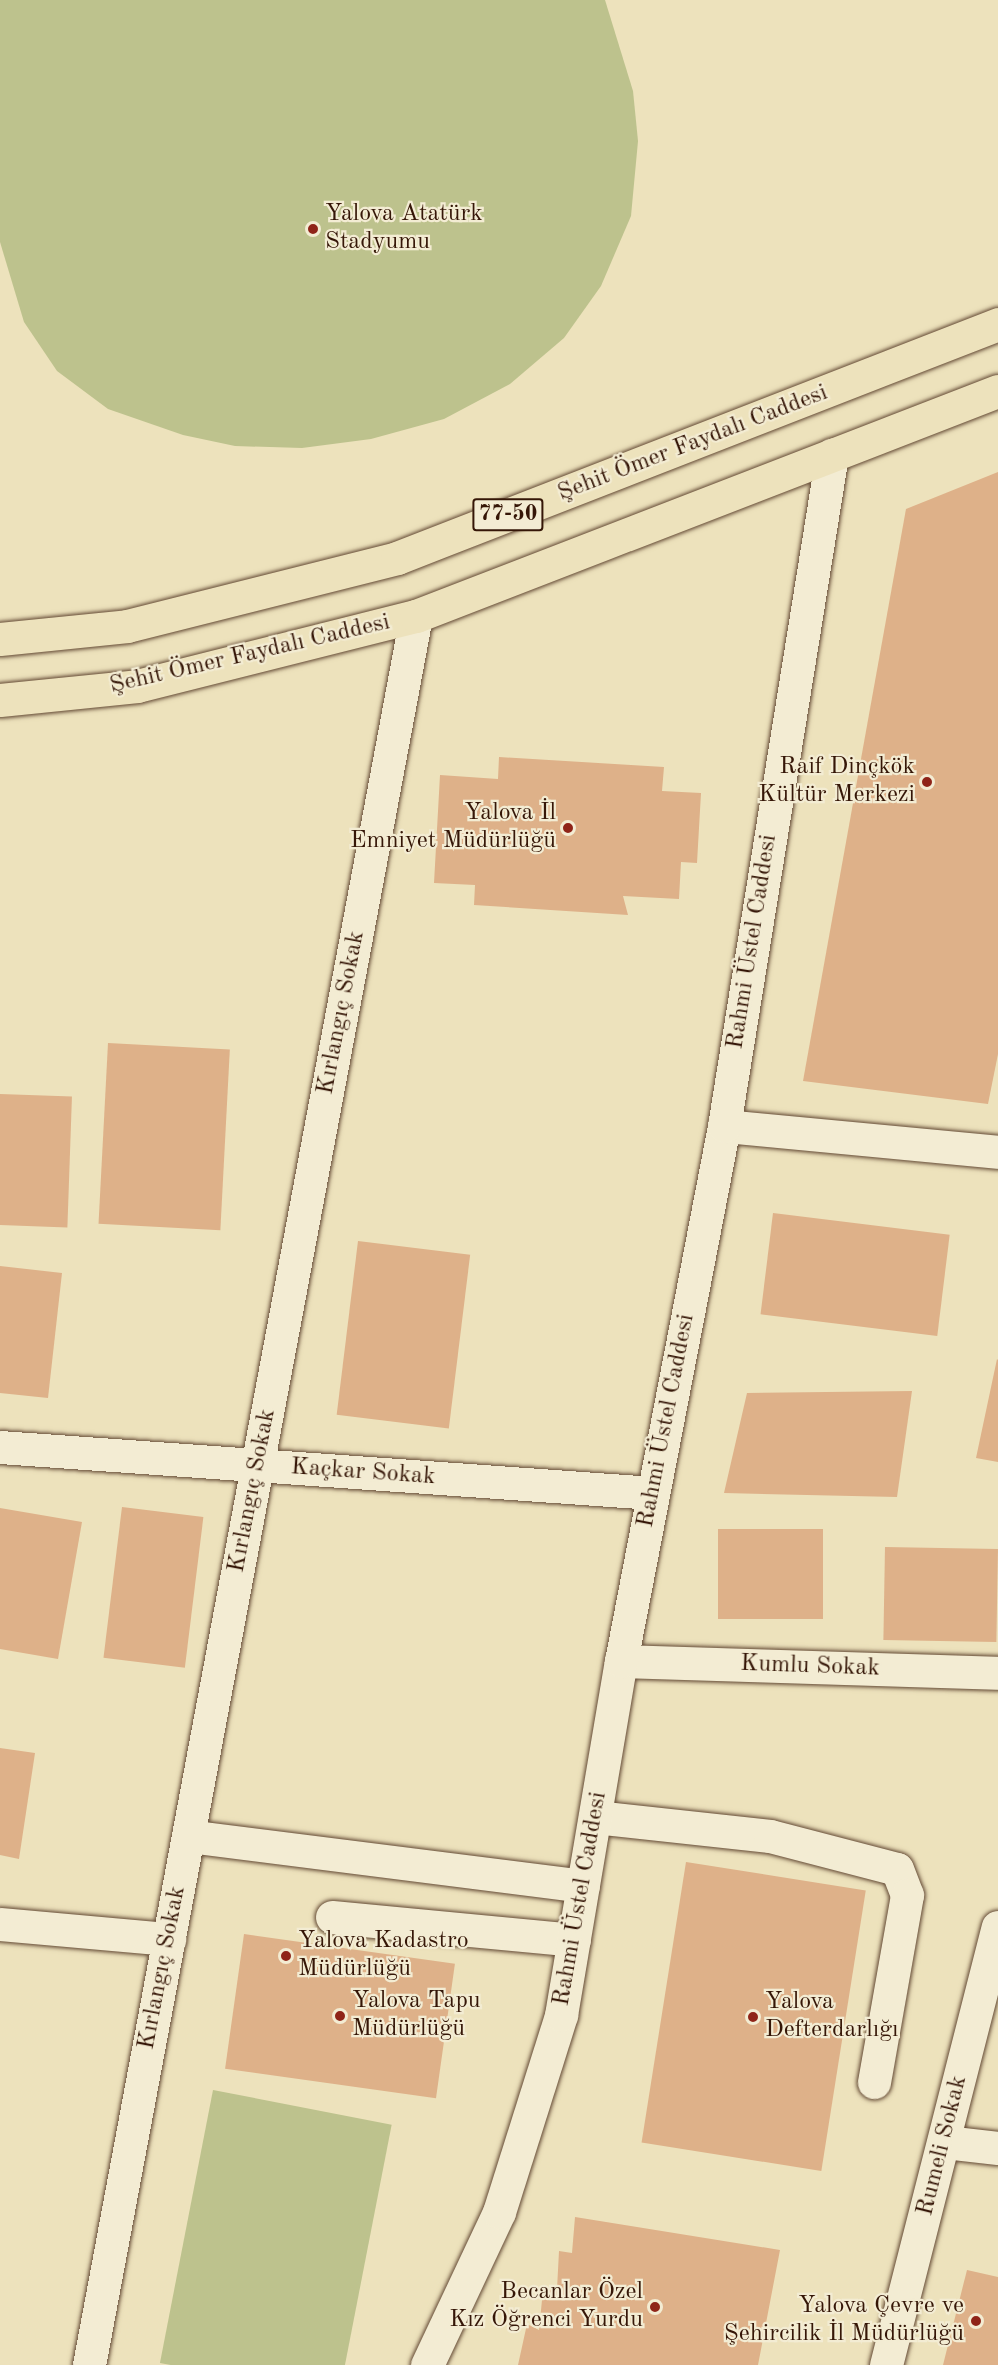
<!DOCTYPE html>
<meta charset="utf-8">
<style>
body{margin:0}
#map{position:relative;width:998px;height:2365px;overflow:hidden;background:#ede2bc;font-family:"Old Standard TT",serif}
div>[style]{position:absolute}
.green>*{inset:0;background:#bdc28d;transform-origin:0 0}
.building>*{inset:0;background:#deb189;transform-origin:0 0}
.roads{filter:drop-shadow(0 0 2px #634934) drop-shadow(0 0 2px #634934)}
.minor>*{height:33px;margin:-16.5px;padding:0 16.5px;transform-origin:16.5px;border-radius:16.5px;background:#f3ecd3}
.major>*{height:33px;margin:-16.5px;padding:0 16.5px;transform-origin:16.5px;border-radius:16.5px;background:#ede2bc}
.dots>*{width:16px;height:16px;translate:-50% -50%;box-sizing:border-box;border:3px solid #f3ecd3;border-radius:50%}
span{translate:-50% -50%;white-space:nowrap;text-align:center;line-height:1.15;-webkit-text-stroke:4.5px #f3ecd3;paint-order:stroke}
.shield-label span{padding:2px 4px;background:#f3ecd3;border:2px solid;border-radius:4px;-webkit-text-stroke-width:0}
.shield-label{font-size:22px;color:#351607;font-weight:700}
.poi-label{font-size:24px;color:#351607}
.left{translate:0 -50%;text-align:left}
.right{translate:-100% -50%;text-align:right}
.street-label{font-size:24px;color:#351607}
</style>
<div id="map">
<div class="green">
<div style="clip-path:polygon(0 0,605px 0,633px 91px,638px 141px,631px 216px,601px 286px,564px 338px,510px 384px,444px 419px,371px 439px,302px 448px,235px 446px,183px 435px,108px 409px,57px 371px,24px 322px,0 242px)"></div>
<div style="left:213px;top:2090px;width:182px;height:278px;rotate:11deg"></div>
</div>
<div class="building">
<div style="clip-path:polygon(998px 472px,998px 1054px,988px 1104px,803px 1081px,906px 509px)"></div>
<div style="clip-path:polygon(499px 757px,664px 767px,662px 791px,701px 793px,697px 863px,681px 862px,679px 899px,623px 896px,628px 915px,474px 905px,475px 885px,434px 883px,440px 775px,498px 779px)"></div>
<div style="left:108px;top:1043px;width:122px;height:181px;rotate:3deg"></div>
<div style="left:0;top:1094px;width:72px;height:131px;rotate:2deg"></div>
<div style="left:773px;top:1213px;width:178px;height:102px;rotate:7deg"></div>
<div style="left:358px;top:1241px;width:113px;height:175px;rotate:7deg"></div>
<div style="clip-path:polygon(0 1266px,62px 1273px,48px 1398px,0 1393px)"></div>
<div style="clip-path:polygon(997px 1359px,998px 1360px,998px 1462px,976px 1458px)"></div>
<div style="clip-path:polygon(912px 1391px,897px 1497px,724px 1493px,747px 1393px)"></div>
<div style="left:122px;top:1507px;width:82px;height:152px;rotate:7deg"></div>
<div style="clip-path:polygon(0 1508px,82px 1522px,58px 1659px,0 1649px)"></div>
<div style="left:718px;top:1529px;width:105px;height:90px"></div>
<div style="left:885px;top:1547px;width:113px;height:93px;rotate:1deg"></div>
<div style="clip-path:polygon(0 1748px,35px 1753px,19px 1859px,0 1855px)"></div>
<div style="left:686px;top:1862px;width:182px;height:284px;rotate:9deg"></div>
<div style="left:244px;top:1934px;width:213px;height:136px;rotate:8deg"></div>
<div style="clip-path:polygon(575px 2217px,780px 2250px,758px 2365px,518px 2365px,527px 2324px,539px 2330px,543px 2290px,557px 2289px,559px 2251px,572px 2253px)"></div>
<div style="clip-path:polygon(967px 2270px,998px 2277px,998px 2365px,943px 2365px)"></div>
</div>
<div class="roads">
<div class="minor">
<div style="left:724px;top:1126px;width:275px;rotate:5.4deg"></div>
<div style="left:0;top:1447px;width:655px;rotate:4.03deg"></div>
<div style="left:621px;top:1661px;width:377px;rotate:1.8deg"></div>
<div style="left:595px;top:1817px;width:176px;rotate:6.2deg"></div>
<div style="left:770px;top:1836px;width:131px;rotate:14.6deg"></div>
<div style="left:897px;top:1869px;width:28px;rotate:69deg"></div>
<div style="left:907px;top:1895px;width:190px;rotate:100deg"></div>
<div style="left:188px;top:1836px;width:398px;rotate:7.2deg"></div>
<div style="left:332px;top:1917px;width:243px;rotate:5.4deg"></div>
<div style="left:0;top:1924px;width:170px;rotate:5.1deg"></div>
<div style="left:945px;top:2142px;width:53px;rotate:6.5deg"></div>
<div style="left:89px;top:2365px;width:1779px;rotate:-79.41deg"></div>
<div style="left:427px;top:2365px;width:169px;rotate:-64.8deg"></div>
<div style="left:499px;top:2212px;width:207px;rotate:-72.5deg"></div>
<div style="left:561px;top:2015px;width:359px;rotate:-80.4deg"></div>
<div style="left:621px;top:1661px;width:545px;rotate:-79.1deg"></div>
<div style="left:724px;top:1126px;width:680px;rotate:-80.86deg"></div>
<div style="left:886px;top:2365px;width:452px;rotate:-75.7deg"></div>
</div>
<div class="major">
<div style="left:0;top:639px;width:128px;rotate:-5.8deg"></div>
<div style="left:127px;top:626px;width:278px;rotate:-14.1deg"></div>
<div style="left:397px;top:558px;width:645px;rotate:-21.27deg"></div>
<div style="left:0;top:700px;width:138px;rotate:-5.8deg"></div>
<div style="left:137px;top:686px;width:288px;rotate:-14.1deg"></div>
<div style="left:416px;top:616px;width:624px;rotate:-21.14deg"></div>
</div>
</div>
<div class="dots">
<div style="left:313px;top:229px;background:#8f2418"></div>
<div style="left:927px;top:782px;background:#8f2418"></div>
<div style="left:568px;top:828px;background:#8f2418"></div>
<div style="left:286px;top:1956px;background:#8f2418"></div>
<div style="left:340px;top:2016px;background:#8f2418"></div>
<div style="left:753px;top:2017px;background:#8f2418"></div>
<div style="left:655px;top:2307px;background:#8f2418"></div>
<div style="left:976px;top:2321px;background:#8f2418"></div>
</div>
<div class="shield-label">
<span style="left:508px;top:515px">77-50</span>
</div>
<div class="poi-label">
<span class="left" style="left:325px;top:229px">Yalova Atatürk<br>Stadyumu</span>
<span class="right" style="left:915px;top:782px">Raif Dinçkök<br>Kültür Merkezi</span>
<span class="right" style="left:556px;top:828px">Yalova İl<br>Emniyet Müdürlüğü</span>
<span class="left" style="left:298px;top:1956px">Yalova Kadastro<br>Müdürlüğü</span>
<span class="left" style="left:352px;top:2016px">Yalova Tapu<br>Müdürlüğü</span>
<span class="left" style="left:765px;top:2017px">Yalova<br>Defterdarlığı</span>
<span class="right" style="left:643px;top:2307px">Becanlar Özel<br>Kız Öğrenci Yurdu</span>
<span class="right" style="left:964px;top:2321px">Yalova Çevre ve<br>Şehircilik İl Müdürlüğü</span>
</div>
<div class="street-label">
<span style="left:693px;top:444px;rotate:-21deg">Şehit Ömer Faydalı Caddesi</span>
<span style="left:250px;top:655px;rotate:-13deg">Şehit Ömer Faydalı Caddesi</span>
<span style="left:753px;top:942px;rotate:-81deg">Rahmi Üstel Caddesi</span>
<span style="left:342px;top:1013px;rotate:-79deg">Kırlangıç Sokak</span>
<span style="left:667px;top:1421px;rotate:-79deg">Rahmi Üstel Caddesi</span>
<span style="left:363px;top:1473px;rotate:4deg">Kaçkar Sokak</span>
<span style="left:253px;top:1491px;rotate:-79deg">Kırlangıç Sokak</span>
<span style="left:810px;top:1667px;rotate:2deg">Kumlu Sokak</span>
<span style="left:581px;top:1899px;rotate:-80deg">Rahmi Üstel Caddesi</span>
<span style="left:163px;top:1968px;rotate:-79deg">Kırlangıç Sokak</span>
<span style="left:943px;top:2146px;rotate:-76deg">Rumeli Sokak</span>
</div>
</div>
